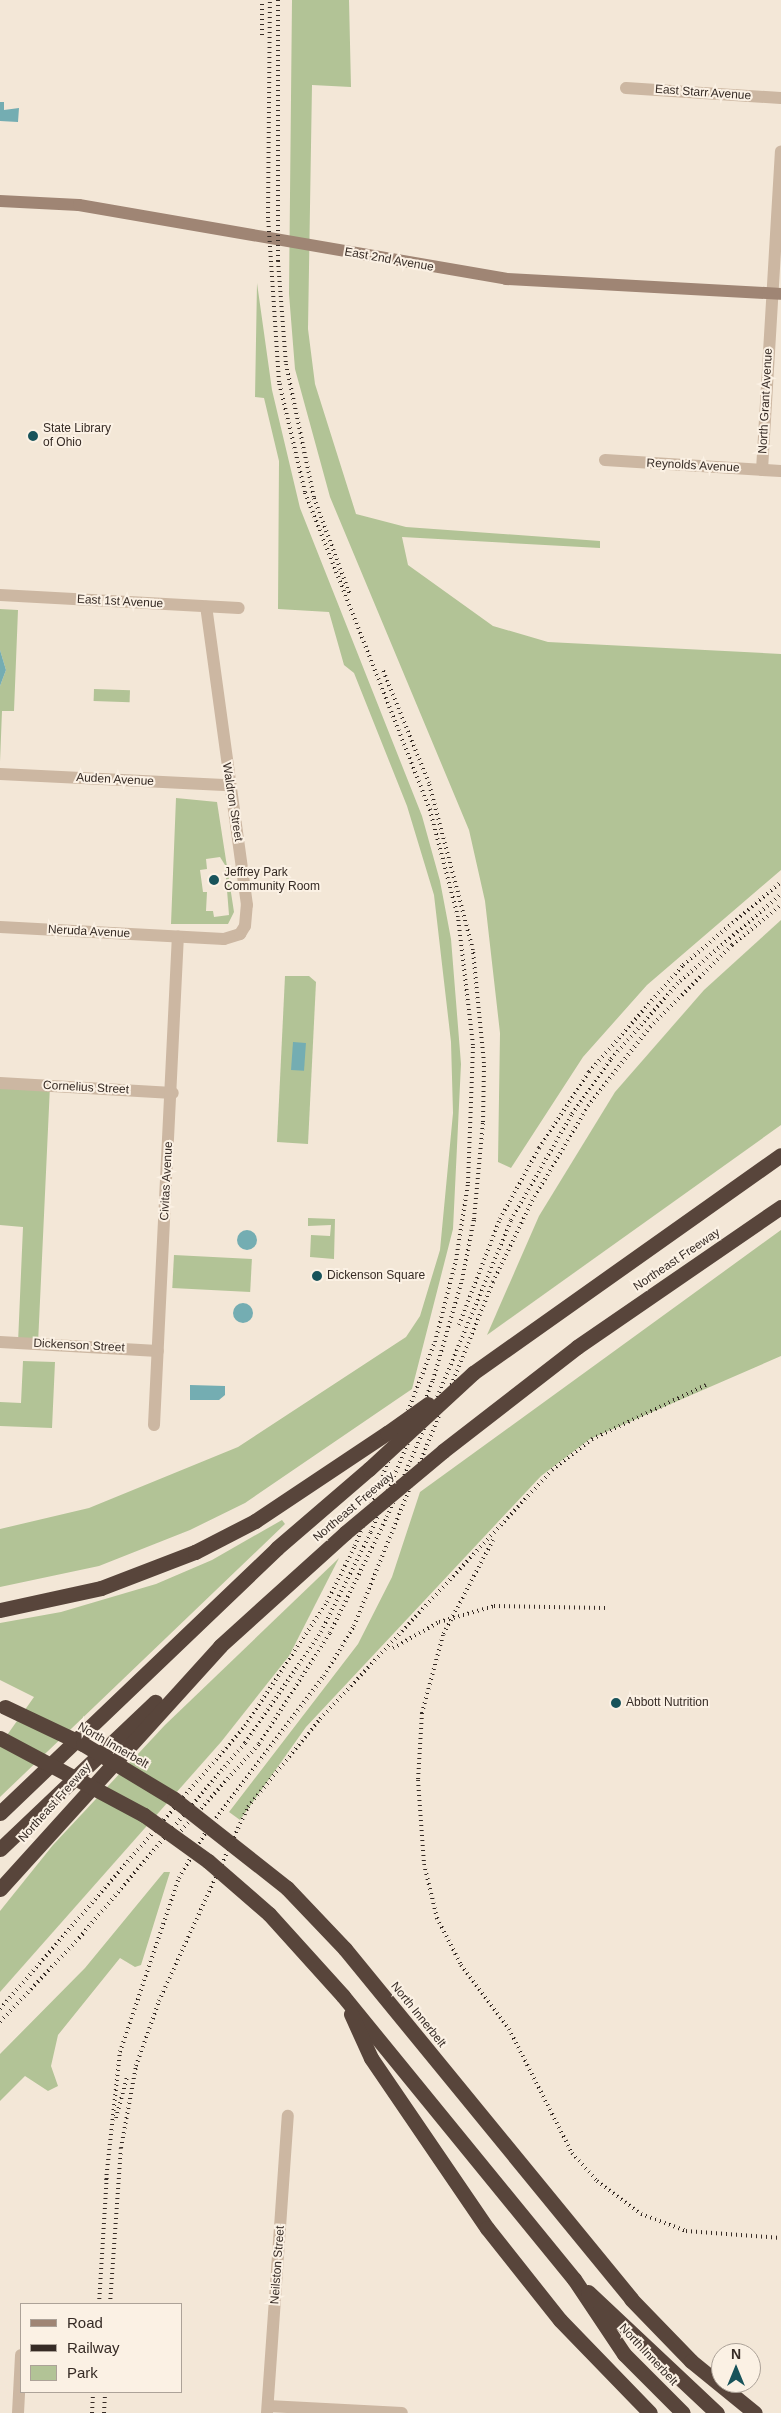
<!DOCTYPE html>
<style>
body{margin:0}
#map{position:relative;width:781px;height:2413px;overflow:hidden;background:#f3e7d7;font-family:Helvetica,sans-serif}
div>[style]{position:absolute}
.green>*{inset:0;background:#b2c396;transform-origin:0 0}
.water>*{inset:0;background:#74adb2;transform-origin:0 0}
.round{border-radius:50%}
.street>*{height:12px;margin:-6px;padding:0 6px;transform-origin:6px;border-radius:6px;background:#ccb7a2}
.secondary>*{height:12px;margin:-6px;padding:0 6px;transform-origin:6px;border-radius:6px;background:#9f8574}
.highway>*{height:15px;margin:-7.5px;padding:0 7.5px;transform-origin:7.5px;border-radius:7.5px;background:#58453b}
.rail>*{height:4px;margin-top:-2px;transform-origin:0;background:repeating-linear-gradient(90deg,#362b25 0 1px,transparent 0 5px)}
.highway-bridge>*{height:15px;margin:-7.5px;padding:0 7.5px;transform-origin:7.5px;border-radius:7.5px;background:#58453b}
.dots>*{width:14px;height:14px;translate:-50% -50%;box-sizing:border-box;border:2px solid #fbf1e4;border-radius:50%}
span{translate:-50% -50%;white-space:nowrap;text-align:center;line-height:1.15;-webkit-text-stroke:4px #fbf1e4;paint-order:stroke}
.street-label{font-size:12px;color:#362b25}
.poi-label{font-size:12px;color:#362b25}
.left{translate:0 -50%;text-align:left}
.legend{position:absolute;left:20px;top:2303px;width:162px;height:90px;box-sizing:border-box;background:#fbf1e4;border:1px solid #aca298;margin:0;padding:6px 9px;list-style:none;font-size:15px;color:#362b25}
.legend li{display:flex;align-items:center;gap:10px;height:25px}
.legend b{width:25px;border:1px solid #aca298}
.north{position:absolute;left:711px;top:2343px;width:50px;height:50px;box-sizing:border-box;background:#fbf1e4;border:1px solid #aca298;border-radius:50%;rotate:0deg;font-size:14px;font-weight:700;line-height:20px;text-align:center;color:#362b25}
.north::after{content:'';display:block;margin:auto;width:18px;height:22px;background:#18535a;clip-path:polygon(50% 0,100% 100%,50% 72%,0 100%)}
</style>
<div id="map">
<div class="green">
<div style="clip-path:polygon(292px 0,349px 0,351px 87px,312px 85px,308px 329px,315px 384px,356px 514px,406px 527px,600px 541px,600px 548px,402px 537px,408px 565px,493px 626px,548px 642px,781px 654px,781px 870px,647px 985px,583px 1057px,511px 1168px,498px 1162px,500px 1033px,485px 901px,469px 830px,330px 497px,295px 369px,289px 294px)"></div>
<div style="clip-path:polygon(257px 283px,272px 390px,300px 508px,422px 816px,440px 881px,451px 939px,461px 1064px,453px 1229px,412px 1389px,245px 1503px,190px 1530px,99px 1566px,0 1587px,0 1529px,89px 1508px,238px 1447px,406px 1337px,420px 1316px,440px 1250px,453px 1113px,451px 1042px,434px 895px,407px 806px,354px 673px,344px 665px,329px 612px,278px 609px,279px 461px,264px 398px,255px 397px)"></div>
<div style="clip-path:polygon(0 609px,18px 610px,14px 711px,2px 711px,0 762px,0 686px,6px 670px,0 650px)"></div>
<div style="left:94px;top:689px;width:36px;height:12px;rotate:2deg"></div>
<div style="clip-path:polygon(evenodd,176px 798px,217px 802px,234px 912px,228px 924px,171px 924px,176px 798px,220px 857px,225px 865px,229px 915px,214px 917px,213px 911px,206px 911px,207px 892px,203px 892px,200px 870px,207px 869px,206px 859px,220px 857px)"></div>
<div style="clip-path:polygon(781px 920px,781px 1125px,487px 1335px,539px 1216px,615px 1092px,704px 990px)"></div>
<div style="clip-path:polygon(285px 976px,309px 976px,316px 982px,308px 1144px,277px 1142px)"></div>
<div style="clip-path:polygon(0 1083px,50px 1086px,38px 1344px,18px 1343px,23px 1227px,0 1225px)"></div>
<div style="clip-path:polygon(308px 1218px,335px 1219px,334px 1259px,310px 1257px,311px 1235px,330px 1236px,331px 1225px,308px 1226px)"></div>
<div style="clip-path:polygon(781px 1230px,781px 1356px,590px 1439px,541px 1476px,306px 1727px,240px 1820px,229px 1812px,358px 1644px,392px 1577px,420px 1492px)"></div>
<div style="left:174px;top:1255px;width:78px;height:33px;rotate:3deg"></div>
<div style="clip-path:polygon(23px 1361px,55px 1362px,52px 1428px,0 1426px,0 1402px,21px 1403px)"></div>
<div style="clip-path:polygon(282px 1520px,285px 1524px,0 1797px,0 1745px,34px 1697px,0 1680px,0 1623px,61px 1612px,156px 1584px,212px 1560px)"></div>
<div style="clip-path:polygon(339px 1558px,289px 1656px,221px 1742px,0 1992px,0 1911px,53px 1845px,165px 1725px)"></div>
<div style="clip-path:polygon(164px 1872px,170px 1872px,141px 1965px,135px 1967px,120px 1958px,58px 2035px,51px 2066px,58px 2086px,48px 2091px,25px 2076px,0 2101px,0 2054px,85px 1968px)"></div>
</div>
<div class="water">
<div style="clip-path:polygon(0 102px,4px 102px,4px 110px,19px 108px,18px 122px,0 121px)"></div>
<div style="clip-path:polygon(0 650px,6px 670px,0 686px)"></div>
<div style="left:293px;top:1042px;width:13px;height:28px;rotate:4deg"></div>
<div class="round" style="left:237px;top:1230px;width:20px;height:20px"></div>
<div class="round" style="left:233px;top:1303px;width:20px;height:20px"></div>
<div style="clip-path:polygon(190px 1385px,225px 1386px,225px 1395px,219px 1400px,190px 1400px)"></div>
</div>
<div class="street">
<div style="left:626px;top:88px;width:155px;rotate:3.7deg"></div>
<div style="left:605px;top:460px;width:176px;rotate:3.6deg"></div>
<div style="left:762px;top:470px;width:319px;rotate:-86.6deg"></div>
<div style="left:0;top:595px;width:239px;rotate:3.1deg"></div>
<div style="left:0;top:774px;width:229px;rotate:2.8deg"></div>
<div style="left:0;top:927px;width:224px;rotate:3.1deg"></div>
<div style="left:224px;top:939px;width:17px;rotate:-17deg"></div>
<div style="left:240px;top:934px;width:9px;rotate:-58deg"></div>
<div style="left:245px;top:926px;width:21px;rotate:-85deg"></div>
<div style="left:247px;top:905px;width:301px;rotate:-97.8deg"></div>
<div style="left:0;top:1083px;width:173px;rotate:3.3deg"></div>
<div style="left:0;top:1342px;width:158px;rotate:3.3deg"></div>
<div style="left:154px;top:1425px;width:489px;rotate:-87.2deg"></div>
<div style="left:268px;top:2406px;width:134px;rotate:3deg"></div>
<div style="left:18px;top:2413px;width:58px;rotate:-87deg"></div>
<div style="left:267px;top:2413px;width:298px;rotate:-86deg"></div>
</div>
<div class="secondary">
<div style="left:0;top:201px;width:79px;rotate:2.9deg"></div>
<div style="left:79px;top:205px;width:433px;rotate:9.8deg"></div>
<div style="left:506px;top:279px;width:275px;rotate:3.1deg"></div>
</div>
<div class="highway">
<div style="left:473px;top:1373px;width:377px;rotate:-35.3deg"></div>
<div style="left:443px;top:1451px;width:170px;rotate:-37.8deg"></div>
<div style="left:577px;top:1347px;width:247px;rotate:-34.5deg"></div>
<div style="left:0;top:1610px;width:103px;rotate:-12.3deg"></div>
<div style="left:101px;top:1588px;width:101px;rotate:-21deg"></div>
<div style="left:195px;top:1552px;width:68px;rotate:-27.3deg"></div>
<div style="left:255px;top:1521px;width:159px;rotate:-33.7deg"></div>
<div style="left:0;top:1813px;width:383px;rotate:-43.7deg"></div>
<div style="left:277px;top:1548px;width:121px;rotate:-40.7deg"></div>
<div style="left:0;top:1849px;width:214px;rotate:-43.5deg"></div>
<div style="left:287px;top:1888px;width:84px;rotate:46.4deg"></div>
<div style="left:345px;top:1949px;width:452px;rotate:50.7deg"></div>
<div style="left:631px;top:2299px;width:86px;rotate:45.9deg"></div>
<div style="left:691px;top:2361px;width:82px;rotate:39.1deg"></div>
<div style="left:0;top:1889px;width:328px;rotate:-47.8deg"></div>
<div style="left:220px;top:1646px;width:169px;rotate:-42.1deg"></div>
<div style="left:269px;top:1914px;width:110px;rotate:47.9deg"></div>
<div style="left:343px;top:1996px;width:365px;rotate:50.8deg"></div>
<div style="left:574px;top:2279px;width:90px;rotate:56.3deg"></div>
<div style="left:624px;top:2354px;width:83px;rotate:45deg"></div>
<div style="left:351px;top:2014px;width:48px;rotate:65.6deg"></div>
<div style="left:371px;top:2058px;width:206px;rotate:55.7deg"></div>
<div style="left:487px;top:2228px;width:117px;rotate:51.6deg"></div>
<div style="left:560px;top:2320px;width:129px;rotate:45.9deg"></div>
<div style="left:588px;top:2292px;width:177px;rotate:43.2deg"></div>
</div>
<div class="rail">
<div style="left:278px;top:0;width:261px;rotate:90deg"></div>
<div style="left:278px;top:261px;width:103px;rotate:85.6deg"></div>
<div style="left:286px;top:364px;width:137px;rotate:78.2deg"></div>
<div style="left:314px;top:498px;width:103px;rotate:69.6deg"></div>
<div style="left:262px;top:35px;width:35px;rotate:-90deg"></div>
<div style="left:459px;top:1325px;width:114px;rotate:-68.9deg"></div>
<div style="left:500px;top:1219px;width:81px;rotate:-61.2deg"></div>
<div style="left:539px;top:1148px;width:91px;rotate:-56.7deg"></div>
<div style="left:589px;top:1072px;width:142px;rotate:-48.7deg"></div>
<div style="left:683px;top:965px;width:128px;rotate:-40.3deg"></div>
<div style="left:493px;top:1540px;width:107px;rotate:117.8deg"></div>
<div style="left:443px;top:1635px;width:81px;rotate:105.1deg"></div>
<div style="left:422px;top:1713px;width:67px;rotate:93.4deg"></div>
<div style="left:418px;top:1780px;width:84px;rotate:85.9deg"></div>
<div style="left:424px;top:1864px;width:56px;rotate:76.5deg"></div>
<div style="left:437px;top:1918px;width:53px;rotate:62.9deg"></div>
<div style="left:461px;top:1965px;width:80px;rotate:53.1deg"></div>
<div style="left:509px;top:2029px;width:139px;rotate:63.1deg"></div>
<div style="left:572px;top:2153px;width:38px;rotate:48deg"></div>
<div style="left:597px;top:2181px;width:55px;rotate:36.9deg"></div>
<div style="left:641px;top:2214px;width:48px;rotate:20.7deg"></div>
<div style="left:686px;top:2231px;width:95px;rotate:4.2deg"></div>
<div style="left:393px;top:1648px;width:53px;rotate:-29.5deg"></div>
<div style="left:439px;top:1622px;width:57px;rotate:-16.2deg"></div>
<div style="left:494px;top:1606px;width:111px;rotate:1deg"></div>
<div style="left:171px;top:1842px;width:132px;rotate:-48.1deg"></div>
<div style="left:259px;top:1744px;width:132px;rotate:-57.4deg"></div>
<div style="left:330px;top:1633px;width:129px;rotate:-63.8deg"></div>
<div style="left:387px;top:1517px;width:322px;rotate:-67.3deg"></div>
<div style="left:511px;top:1220px;width:122px;rotate:-60.1deg"></div>
<div style="left:572px;top:1114px;width:67px;rotate:-54.7deg"></div>
<div style="left:611px;top:1059px;width:104px;rotate:-48.5deg"></div>
<div style="left:680px;top:981px;width:133px;rotate:-40.7deg"></div>
<div style="left:79px;top:1938px;width:256px;rotate:-49.6deg"></div>
<div style="left:245px;top:1743px;width:135px;rotate:-55.6deg"></div>
<div style="left:321px;top:1632px;width:112px;rotate:-63.4deg"></div>
<div style="left:371px;top:1532px;width:102px;rotate:-67.5deg"></div>
<div style="left:410px;top:1438px;width:62px;rotate:-68.4deg"></div>
<div style="left:433px;top:1380px;width:104px;rotate:-73.8deg"></div>
<div style="left:462px;top:1280px;width:62px;rotate:-78.9deg"></div>
<div style="left:474px;top:1219px;width:97px;rotate:-84.7deg"></div>
<div style="left:483px;top:1122px;width:59px;rotate:-89deg"></div>
<div style="left:484px;top:1063px;width:114px;rotate:-95.6deg"></div>
<div style="left:473px;top:950px;width:173px;rotate:-104.8deg"></div>
<div style="left:429px;top:783px;width:124px;rotate:-112.2deg"></div>
<div style="left:0;top:2009px;width:374px;rotate:-49.1deg"></div>
<div style="left:245px;top:1726px;width:149px;rotate:-56.5deg"></div>
<div style="left:327px;top:1602px;width:63px;rotate:-63.4deg"></div>
<div style="left:355px;top:1546px;width:219px;rotate:-68.6deg"></div>
<div style="left:435px;top:1342px;width:85px;rotate:-75.6deg"></div>
<div style="left:456px;top:1260px;width:78px;rotate:-81.1deg"></div>
<div style="left:468px;top:1183px;width:138px;rotate:-87.9deg"></div>
<div style="left:473px;top:1045px;width:129px;rotate:-96.7deg"></div>
<div style="left:458px;top:917px;width:111px;rotate:-104.7deg"></div>
<div style="left:430px;top:810px;width:342px;rotate:-111.5deg"></div>
<div style="left:305px;top:492px;width:113px;rotate:-103.3deg"></div>
<div style="left:279px;top:382px;width:164px;rotate:-93.8deg"></div>
<div style="left:268px;top:218px;width:218px;rotate:-89.5deg"></div>
<div style="left:0;top:2022px;width:121px;rotate:-46.7deg"></div>
<div style="left:116px;top:2118px;width:42px;rotate:-75deg"></div>
<div style="left:106px;top:2180px;width:129px;rotate:-83.8deg"></div>
<div style="left:120px;top:2052px;width:184px;rotate:-71.3deg"></div>
<div style="left:179px;top:1878px;width:56px;rotate:-59.7deg"></div>
<div style="left:207px;top:1830px;width:193px;rotate:-52.8deg"></div>
<div style="left:324px;top:1676px;width:58px;rotate:-59deg"></div>
<div style="left:354px;top:1626px;width:371px;rotate:-68deg"></div>
<div style="left:493px;top:1282px;width:90px;rotate:-64.3deg"></div>
<div style="left:532px;top:1201px;width:110px;rotate:-59.5deg"></div>
<div style="left:588px;top:1106px;width:100px;rotate:-51.9deg"></div>
<div style="left:650px;top:1027px;width:116px;rotate:-45deg"></div>
<div style="left:732px;top:945px;width:63px;rotate:-39.2deg"></div>
<div style="left:99px;top:2304px;width:129px;rotate:-86.5deg"></div>
<div style="left:110px;top:2304px;width:156px;rotate:-86deg"></div>
<div style="left:121px;top:2148px;width:83px;rotate:-79.6deg"></div>
<div style="left:136px;top:2066px;width:69px;rotate:-70.5deg"></div>
<div style="left:159px;top:2001px;width:213px;rotate:-65.4deg"></div>
<div style="left:248px;top:1807px;width:114px;rotate:-50.7deg"></div>
<div style="left:320px;top:1719px;width:340px;rotate:-47deg"></div>
<div style="left:552px;top:1470px;width:51px;rotate:-37.8deg"></div>
<div style="left:592px;top:1439px;width:126px;rotate:-25.3deg"></div>
<div style="left:92px;top:2413px;width:21px;rotate:-87deg"></div>
<div style="left:104px;top:2413px;width:21px;rotate:-87deg"></div>
</div>
<div class="highway-bridge">
<div style="left:387px;top:1433px;width:50px;rotate:-35.3deg"></div>
<div style="left:369px;top:1469px;width:142px;rotate:-42.7deg"></div>
<div style="left:345px;top:1533px;width:128px;rotate:-39.9deg"></div>
<div style="left:5px;top:1707px;width:86px;rotate:25.4deg"></div>
<div style="left:83px;top:1744px;width:106px;rotate:31.1deg"></div>
<div style="left:174px;top:1799px;width:144px;rotate:38.2deg"></div>
<div style="left:0;top:1738px;width:163px;rotate:28.1deg"></div>
<div style="left:144px;top:1815px;width:79px;rotate:35.7deg"></div>
<div style="left:208px;top:1861px;width:81px;rotate:41deg"></div>
</div>
<div class="dots">
<div style="left:33px;top:436px;background:#18535a"></div>
<div style="left:214px;top:880px;background:#18535a"></div>
<div style="left:317px;top:1276px;background:#18535a"></div>
<div style="left:616px;top:1703px;background:#18535a"></div>
</div>
<div class="street-label">
<span style="left:703px;top:93px;rotate:4deg">East Starr Avenue</span>
<span style="left:389px;top:260px;rotate:10deg">East 2nd Avenue</span>
<span style="left:766px;top:401px;rotate:-87deg">North Grant Avenue</span>
<span style="left:693px;top:466px;rotate:3deg">Reynolds Avenue</span>
<span style="left:120px;top:602px;rotate:3deg">East 1st Avenue</span>
<span style="left:115px;top:780px;rotate:3deg">Auden Avenue</span>
<span style="left:232px;top:802px;rotate:81deg">Waldron Street</span>
<span style="left:89px;top:932px;rotate:3deg">Neruda Avenue</span>
<span style="left:86px;top:1088px;rotate:3deg">Cornelius Street</span>
<span style="left:167px;top:1181px;rotate:-87deg">Civitas Avenue</span>
<span style="left:677px;top:1260px;rotate:-34deg">Northeast Freeway</span>
<span style="left:79px;top:1346px;rotate:3deg">Dickenson Street</span>
<span style="left:354px;top:1507px;rotate:-40deg">Northeast Freeway</span>
<span style="left:113px;top:1746px;rotate:30deg">North Innerbelt</span>
<span style="left:55px;top:1803px;rotate:-48deg">Northeast Freeway</span>
<span style="left:418px;top:2015px;rotate:51deg">North Innerbelt</span>
<span style="left:278px;top:2265px;rotate:-86deg">Neilston Street</span>
<span style="left:648px;top:2355px;rotate:47deg">North Innerbelt</span>
</div>
<div class="poi-label">
<span class="left" style="left:43px;top:436px">State Library<br>of Ohio</span>
<span class="left" style="left:224px;top:880px">Jeffrey Park<br>Community Room</span>
<span class="left" style="left:327px;top:1276px">Dickenson Square</span>
<span class="left" style="left:626px;top:1703px">Abbott Nutrition</span>
</div>
<ul class="legend">
<li><b style="height:6px;background:#9f8574"></b>Road</li>
<li><b style="height:6px;background:#362b25"></b>Railway</li>
<li><b style="height:14px;background:#b2c396"></b>Park</li>
</ul>
<div class="north">N</div>
</div>
